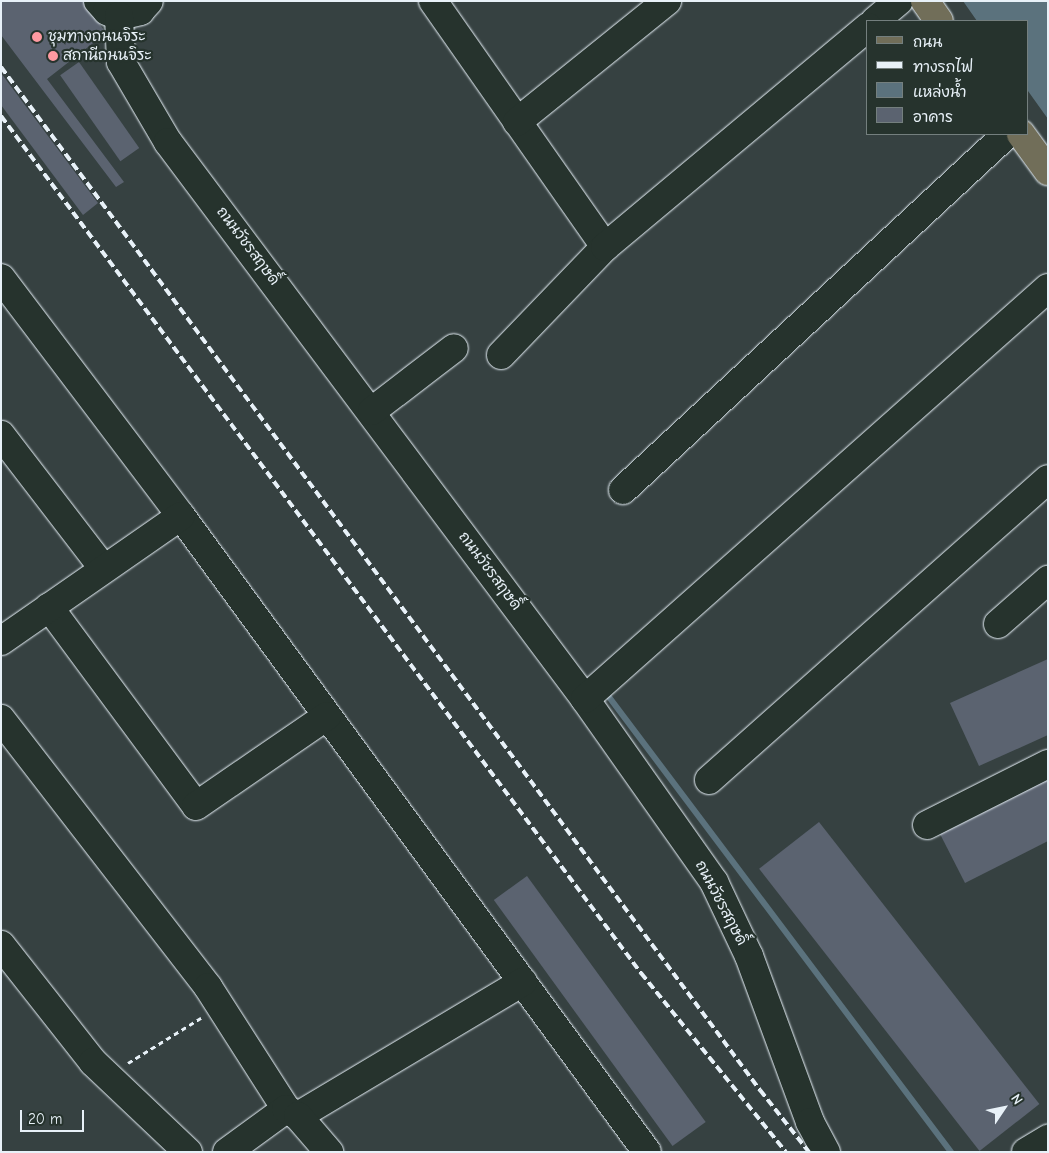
<!DOCTYPE html>
<meta charset="utf-8">
<style>
body{margin:0}
#map{position:relative;width:1049px;height:1153px;overflow:hidden;background:#364141;font-family:"Comic Neue","Playpen Sans Thai",sans-serif}
div>[style]{position:absolute}
.water>*{inset:0;background:#5b727d}
.stream>*{height:6px;margin:-3px;padding:0 3px;transform-origin:3px;border-radius:3px;background:#5b727d}
.building>*{inset:0;background:#5b6370;transform-origin:0 0}
.path>*{height:3px;margin-top:-1.5px;transform-origin:0;background:repeating-linear-gradient(90deg,#e8f1f8 0 5px,transparent 0 9px)}
.roads{filter:drop-shadow(0 0 1px #e8f1f8) drop-shadow(0 0 1px #e8f1f8)}
.minor>*{height:28px;margin:-14px;padding:0 14px;transform-origin:14px;border-radius:14px;background:#26332d}
.major>*{height:28px;margin:-14px;padding:0 14px;transform-origin:14px;border-radius:14px;background:#716e59}
.rail>*{height:4px;margin-top:-2px;transform-origin:0;background:repeating-linear-gradient(90deg,#e8f1f8 0 8px,transparent 0 12px)}
.dots>*{width:14px;height:14px;translate:-50% -50%;box-sizing:border-box;border:2px solid #26332d;border-radius:50%}
span{translate:-50% -50%;white-space:nowrap;text-align:center;line-height:1.15;-webkit-text-stroke:4.5px #26332d;paint-order:stroke}
.poi-label{font-size:15px;color:#e8f1f8}
.left{translate:0 -50%;text-align:left}
.street-label{font-size:15px;color:#e8f1f8}
.frame{position:absolute;inset:0;border:2px solid #e8f1f8;pointer-events:none}
.legend{position:absolute;left:866px;top:20px;width:162px;height:115px;box-sizing:border-box;background:#26332d;border:1px solid #747f7e;margin:0;padding:6px 9px;list-style:none;font-size:15px;color:#e8f1f8}
.legend li{display:flex;align-items:center;gap:10px;height:25px}
.legend b{width:25px;border:1px solid #747f7e}
.north{position:absolute;left:979px;top:1083px;width:50px;height:50px;-webkit-text-stroke:4px #26332d;paint-order:stroke;rotate:56deg;font-size:14px;font-weight:700;line-height:20px;text-align:center;color:#e8f1f8}
.north::after{content:'';display:block;margin:auto;width:18px;height:22px;background:#e8f1f8;clip-path:polygon(50% 0,100% 100%,50% 72%,0 100%)}
.scale{position:absolute;left:20px;top:1110px;width:64px;height:22px;box-sizing:border-box;border:2px solid #e8f1f8;border-top:0;padding-left:6px;font-size:15px;line-height:18px;white-space:nowrap;color:#e8f1f8;-webkit-text-stroke:4px #26332d;paint-order:stroke}
</style>
<div id="map">
<div class="water">
<div style="clip-path:polygon(963px 1px,1048px 1px,1048px 119px,1028px 91px,1028px 21px,977px 21px)"></div>
</div>
<div class="stream">
<div style="left:609px;top:697px;width:569px;rotate:53.07deg"></div>
</div>
<div class="building">
<div style="clip-path:polygon(1px 1px,83px 1px,106px 33px,47px 79px,124px 182px,116px 187px,1px 35px)"></div>
<div style="left:79px;top:62px;width:105px;height:23px;rotate:55deg"></div>
<div style="clip-path:polygon(1px 73px,98px 203px,83px 215px,1px 105px)"></div>
<div style="clip-path:polygon(1048px 659px,1048px 735px,979px 766px,950px 703px)"></div>
<div style="clip-path:polygon(1048px 778px,1048px 841px,965px 883px,939px 832px)"></div>
<div style="left:819px;top:822px;width:358px;height:76px;rotate:52deg"></div>
<div style="left:527px;top:876px;width:304px;height:41px;rotate:54deg"></div>
</div>
<div class="path">
<div style="left:128px;top:1063px;width:86px;rotate:-31.7deg"></div>
</div>
<div class="roads">
<div class="minor">
<div style="left:98px;top:1px;width:13px;rotate:48deg"></div>
<div style="left:107px;top:11px;width:13px;rotate:23deg"></div>
<div style="left:119px;top:16px;width:22px;rotate:-13deg"></div>
<div style="left:140px;top:11px;width:13px;rotate:-48deg"></div>
<div style="left:433px;top:1px;width:300px;rotate:55deg"></div>
<div style="left:119px;top:16px;width:46px;rotate:87.5deg"></div>
<div style="left:121px;top:62px;width:93px;rotate:59.6deg"></div>
<div style="left:168px;top:142px;width:696px;rotate:53.18deg"></div>
<div style="left:585px;top:699px;width:224px;rotate:54.8deg"></div>
<div style="left:714px;top:882px;width:82px;rotate:64.7deg"></div>
<div style="left:749px;top:956px;width:177px;rotate:69.8deg"></div>
<div style="left:810px;top:1122px;width:34px;rotate:62deg"></div>
<div style="left:875px;top:21px;width:31px;rotate:-40deg"></div>
<div style="left:517px;top:122px;width:193px;rotate:-38.9deg"></div>
<div style="left:1px;top:278px;width:298px;rotate:52.9deg"></div>
<div style="left:181px;top:516px;width:788px;rotate:53.77deg"></div>
<div style="left:501px;top:355px;width:150px;rotate:-46.1deg"></div>
<div style="left:605px;top:247px;width:343px;rotate:-39.9deg"></div>
<div style="left:372px;top:411px;width:103px;rotate:-37.5deg"></div>
<div style="left:1px;top:435px;width:168px;rotate:52.5deg"></div>
<div style="left:623px;top:490px;width:524px;rotate:-42.83deg"></div>
<div style="left:49px;top:607px;width:247px;rotate:53.5deg"></div>
<div style="left:196px;top:806px;width:159px;rotate:-34.5deg"></div>
<div style="left:998px;top:624px;width:67px;rotate:-41.3deg"></div>
<div style="left:1px;top:641px;width:219px;rotate:-34.8deg"></div>
<div style="left:585px;top:699px;width:619px;rotate:-41.6deg"></div>
<div style="left:1px;top:719px;width:339px;rotate:52.3deg"></div>
<div style="left:208px;top:987px;width:145px;rotate:57.4deg"></div>
<div style="left:709px;top:780px;width:453px;rotate:-41.6deg"></div>
<div style="left:927px;top:825px;width:136px;rotate:-26.8deg"></div>
<div style="left:1px;top:945px;width:149px;rotate:51.8deg"></div>
<div style="left:93px;top:1062px;width:131px;rotate:43.5deg"></div>
<div style="left:298px;top:1116px;width:262px;rotate:-30.8deg"></div>
<div style="left:227px;top:1152px;width:73px;rotate:-36.1deg"></div>
<div style="left:286px;top:1109px;width:14px;rotate:30deg"></div>
<div style="left:298px;top:1116px;width:48px;rotate:49.3deg"></div>
<div style="left:1026px;top:1152px;width:26px;rotate:-31deg"></div>
</div>
<div class="major">
<div style="left:925px;top:1px;width:24px;rotate:55deg"></div>
<div style="left:1021px;top:134px;width:46px;rotate:53.9deg"></div>
</div>
</div>
<div class="rail">
<div style="left:1px;top:67px;width:1274px;rotate:53.43deg"></div>
<div style="left:760px;top:1090px;width:79px;rotate:51.7deg"></div>
<div style="left:1px;top:116px;width:1070px;rotate:53.25deg"></div>
<div style="left:641px;top:973px;width:230px;rotate:51deg"></div>
</div>
<div class="dots">
<div style="left:37px;top:37px;background:#ff9aa2"></div>
<div style="left:53px;top:56px;background:#ff9aa2"></div>
</div>
<div class="poi-label">
<span class="left" style="left:48px;top:37px">ชุมทางถนนจิระ</span>
<span class="left" style="left:63px;top:56px">สถานีถนนจิระ</span>
</div>
<div class="street-label">
<span style="left:248px;top:246px;rotate:53deg">ถนนวัชรสฤษดิ์</span>
<span style="left:490px;top:571px;rotate:53deg">ถนนวัชรสฤษดิ์</span>
<span style="left:721px;top:903px;rotate:62deg">ถนนวัชรสฤษดิ์</span>
</div>
<div class="frame"></div>
<ul class="legend">
<li><b style="height:6px;background:#716e59"></b>ถนน</li>
<li><b style="height:6px;background:#e8f1f8"></b>ทางรถไฟ</li>
<li><b style="height:14px;background:#5b727d"></b>แหล่งน้ำ</li>
<li><b style="height:14px;background:#5b6370"></b>อาคาร</li>
</ul>
<div class="north">N</div>
<div class="scale">20 m</div>
</div>
